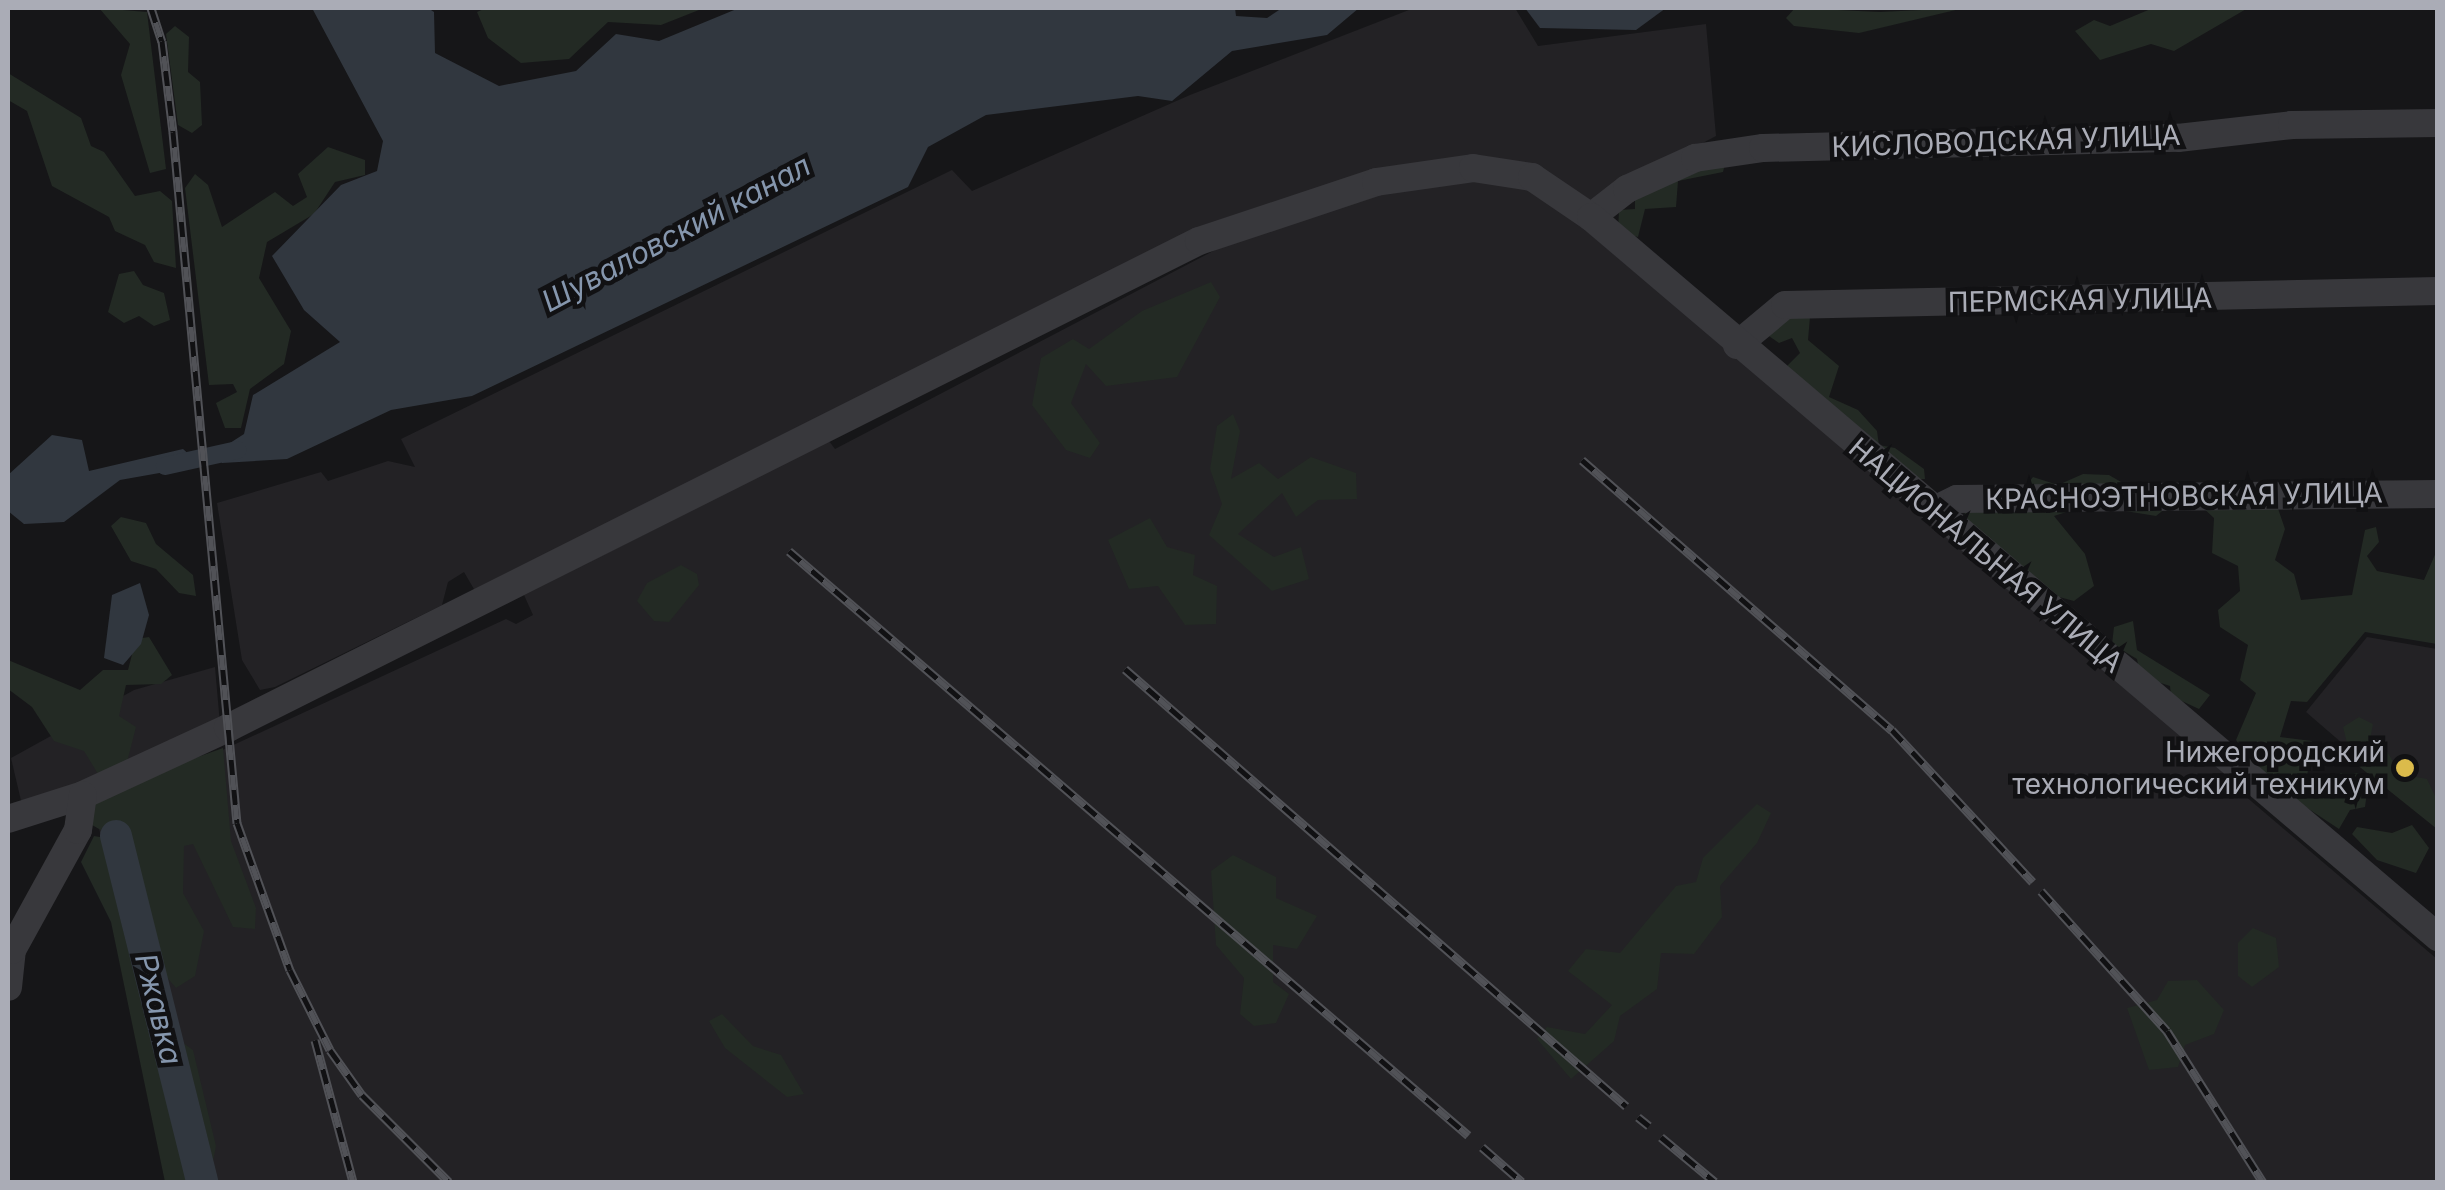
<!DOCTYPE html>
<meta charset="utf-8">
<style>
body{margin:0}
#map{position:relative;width:2445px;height:1190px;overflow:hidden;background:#161618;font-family:Inter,sans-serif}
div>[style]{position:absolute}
.built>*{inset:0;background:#232225}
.green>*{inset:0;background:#232a24}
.water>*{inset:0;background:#31373f}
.canal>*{height:18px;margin:-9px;padding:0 9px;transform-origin:9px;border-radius:9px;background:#31373f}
.river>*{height:32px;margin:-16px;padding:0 16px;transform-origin:16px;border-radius:16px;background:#31373f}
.minor>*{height:28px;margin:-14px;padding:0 14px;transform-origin:14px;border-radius:14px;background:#38383c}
.rail>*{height:9px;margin-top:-4.5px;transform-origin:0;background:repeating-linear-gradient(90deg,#111113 0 15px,#515257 0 30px);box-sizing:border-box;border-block:2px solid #515257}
.dots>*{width:28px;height:28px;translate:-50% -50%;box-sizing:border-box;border:5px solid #111113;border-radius:50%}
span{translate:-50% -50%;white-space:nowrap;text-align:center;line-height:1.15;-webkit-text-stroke:9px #111113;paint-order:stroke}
.street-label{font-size:28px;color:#aaacb6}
.poi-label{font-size:28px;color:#aaacb6}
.right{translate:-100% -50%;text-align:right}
.water-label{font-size:30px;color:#8596ad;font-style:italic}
.frame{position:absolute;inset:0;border:10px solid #aaacb6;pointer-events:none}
</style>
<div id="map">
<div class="built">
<div style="clip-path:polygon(1414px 8px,1515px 8px,1538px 46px,1706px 24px,1716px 136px,1588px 203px,1503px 164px,1251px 213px,478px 596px,464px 572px,448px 582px,442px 605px,432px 610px,275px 687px,260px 690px,242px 660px,217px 503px,321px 472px,328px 481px,388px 461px,415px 467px,401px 439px,952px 170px,972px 191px,1190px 95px)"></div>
<div style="clip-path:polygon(1493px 178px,1543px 195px,2231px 769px,2224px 778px,2437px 959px,2437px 1182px,173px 1182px,95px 809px,506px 619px,516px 624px,533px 615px,524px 595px,829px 441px,835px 449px,1240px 237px,1378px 194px)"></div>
<div style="clip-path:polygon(2367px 637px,2437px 649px,2437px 825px,2306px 712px)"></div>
<div style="clip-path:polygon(215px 667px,220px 724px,78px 790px,22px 805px,11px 758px,134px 690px)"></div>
</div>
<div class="green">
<div style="clip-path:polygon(99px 8px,147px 12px,166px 169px,150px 173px,121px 75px,130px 44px)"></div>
<div style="clip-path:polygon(486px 8px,704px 8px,661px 25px,608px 22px,569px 59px,521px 63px,488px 38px,477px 12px)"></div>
<div style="clip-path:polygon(1795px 8px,1880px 12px,1964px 8px,1859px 33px,1794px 26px,1786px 18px)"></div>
<div style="clip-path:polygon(2153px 8px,2195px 9px,2248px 8px,2174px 51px,2151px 44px,2100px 60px,2075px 31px,2094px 20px,2110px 26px)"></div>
<div style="clip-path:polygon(175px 26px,189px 37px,188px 72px,200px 82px,202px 125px,192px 133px,178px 125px,166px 34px)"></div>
<div style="clip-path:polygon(8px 73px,81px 118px,91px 146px,104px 152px,135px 196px,160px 191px,172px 201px,176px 268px,154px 262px,145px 245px,115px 231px,109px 217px,52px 186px,27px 111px,8px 100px)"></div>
<div style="clip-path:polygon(328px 147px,365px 160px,365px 175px,335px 182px,314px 214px,267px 242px,259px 278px,291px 331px,284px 364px,250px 389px,241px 428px,225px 428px,216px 403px,237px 392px,233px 384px,209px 385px,185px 188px,195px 174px,208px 185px,222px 227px,275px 192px,293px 206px,307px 197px,298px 174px)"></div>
<div style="clip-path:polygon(1729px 147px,1723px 172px,1678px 181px,1676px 207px,1645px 209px,1638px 237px,1618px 232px,1619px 210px,1635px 209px,1635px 181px)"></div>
<div style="clip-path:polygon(134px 271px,143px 285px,164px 293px,170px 320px,154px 326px,139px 316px,124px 323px,108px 312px,119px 274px)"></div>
<div style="clip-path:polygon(1211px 282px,1220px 297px,1177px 377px,1106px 386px,1086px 364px,1071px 403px,1100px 443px,1090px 458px,1066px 450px,1032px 405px,1041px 358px,1073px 339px,1089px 349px,1142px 311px)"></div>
<div style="clip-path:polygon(1782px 317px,1810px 317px,1808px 340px,1839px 366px,1829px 397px,1858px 410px,1877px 431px,1879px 445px,1895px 448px,1924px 469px,1925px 479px,1910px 479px,1787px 366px,1800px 353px,1792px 338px,1779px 343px,1766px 334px)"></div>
<div style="clip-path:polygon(1233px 414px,1240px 431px,1231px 479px,1259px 463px,1278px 479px,1311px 457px,1356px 473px,1357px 499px,1318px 500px,1296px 517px,1282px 493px,1238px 534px,1274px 557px,1301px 547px,1309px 579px,1272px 591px,1209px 535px,1222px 504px,1210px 469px,1217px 426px)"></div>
<div style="clip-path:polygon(2083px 474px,2109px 475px,2166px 508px,2156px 516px,2088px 505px,2054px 516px,2085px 554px,2094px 586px,2074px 601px,2041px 592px,1964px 522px,1965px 511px,2022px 491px,2033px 477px,2058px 485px)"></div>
<div style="clip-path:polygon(2213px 481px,2228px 508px,2272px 491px,2285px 529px,2275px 560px,2294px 574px,2301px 600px,2352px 595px,2365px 530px,2376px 527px,2379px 542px,2367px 556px,2377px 571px,2424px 580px,2437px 550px,2437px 644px,2365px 632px,2307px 702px,2291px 701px,2280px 737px,2312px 741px,2307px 777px,2337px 782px,2340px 773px,2358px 773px,2368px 785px,2365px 807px,2350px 810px,2339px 829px,2251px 771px,2251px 759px,2236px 740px,2256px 693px,2240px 680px,2248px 645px,2220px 627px,2218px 610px,2240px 591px,2238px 566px,2212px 553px,2214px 518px,2201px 506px,2198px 485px)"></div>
<div style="clip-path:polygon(121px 517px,146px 523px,156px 544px,193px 575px,196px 596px,179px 593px,156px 569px,131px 561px,111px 526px)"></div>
<div style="clip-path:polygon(1150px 518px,1167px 547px,1195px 555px,1193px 575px,1217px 586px,1216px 624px,1185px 625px,1158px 586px,1129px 589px,1108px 540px)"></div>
<div style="clip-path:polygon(681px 565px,697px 574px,699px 585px,669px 622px,654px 621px,637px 601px,647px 583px)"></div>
<div style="clip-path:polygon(2133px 621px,2137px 650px,2210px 695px,2199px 709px,2171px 696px,2170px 686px,2140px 676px,2137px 659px,2112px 644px,2114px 627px)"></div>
<div style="clip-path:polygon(149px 637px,172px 675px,161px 684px,126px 685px,119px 716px,136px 727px,125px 770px,98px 774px,84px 751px,54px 741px,32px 707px,8px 689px,8px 660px,80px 690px,103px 670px,128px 670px,136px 639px)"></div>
<div style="clip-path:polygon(2359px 717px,2373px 724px,2369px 744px,2383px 745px,2401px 774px,2427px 779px,2437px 800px,2437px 829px,2351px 760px,2343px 727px)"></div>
<div style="clip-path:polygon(223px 748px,231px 841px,256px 908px,255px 929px,233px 927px,193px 844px,184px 846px,183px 893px,204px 931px,195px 976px,176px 988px,159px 968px,131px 847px,92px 825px,89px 808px,98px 793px)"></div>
<div style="clip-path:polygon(1757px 804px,1771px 813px,1757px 843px,1720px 886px,1722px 917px,1694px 954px,1661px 953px,1657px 989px,1620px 1016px,1614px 1041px,1571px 1079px,1537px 1039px,1547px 1027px,1585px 1034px,1612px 1005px,1568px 971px,1586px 949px,1620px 953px,1676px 886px,1696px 882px,1703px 858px)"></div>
<div style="clip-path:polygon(2412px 825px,2429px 848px,2416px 873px,2377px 860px,2352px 834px,2357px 827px,2392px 833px)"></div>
<div style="clip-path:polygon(94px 836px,111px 839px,128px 854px,166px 1031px,193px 1050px,216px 1146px,209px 1182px,165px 1182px,111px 922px,81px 862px)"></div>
<div style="clip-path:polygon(1233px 855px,1276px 877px,1276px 898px,1317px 916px,1297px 949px,1273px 945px,1273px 982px,1289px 994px,1276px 1023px,1254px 1026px,1240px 1014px,1244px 978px,1216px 945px,1211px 871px)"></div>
<div style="clip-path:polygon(2253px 928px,2276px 938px,2279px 967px,2252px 987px,2238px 976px,2238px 943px)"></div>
<div style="clip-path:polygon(2197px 980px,2224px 1010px,2214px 1034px,2185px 1045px,2178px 1067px,2149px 1070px,2127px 1008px,2157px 1000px,2168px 981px)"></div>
<div style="clip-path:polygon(722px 1014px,753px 1046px,781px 1055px,804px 1094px,787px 1097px,725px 1048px,709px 1021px)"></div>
</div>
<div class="water">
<div style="clip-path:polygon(312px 8px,428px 8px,434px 12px,435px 53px,499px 86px,576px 71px,616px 34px,659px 41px,739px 8px,1235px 8px,1236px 16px,1267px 18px,1282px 8px,1359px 8px,1327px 35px,1232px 51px,1172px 101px,1138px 96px,986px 115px,928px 147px,908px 187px,472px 396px,391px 410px,287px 459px,222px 463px,216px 452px,244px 434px,253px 395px,340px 342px,304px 310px,272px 256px,341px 185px,377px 171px,383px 141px)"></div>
<div style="clip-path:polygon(1525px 8px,1666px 8px,1636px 30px,1540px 28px)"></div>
<div style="clip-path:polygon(52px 435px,82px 440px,89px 471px,183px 449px,192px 457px,182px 469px,120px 480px,64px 522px,24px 524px,8px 511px,8px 475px)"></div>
<div style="clip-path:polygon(140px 583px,149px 615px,141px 644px,123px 665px,104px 658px,112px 595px)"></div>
</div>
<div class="canal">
<div style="left:165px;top:466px;width:74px;rotate:-12.5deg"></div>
</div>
<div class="river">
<div style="left:116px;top:836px;width:357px;rotate:76deg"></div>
</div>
<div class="minor">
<div style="left:1591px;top:217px;width:46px;rotate:-37.9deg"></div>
<div style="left:1627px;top:189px;width:75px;rotate:-24.5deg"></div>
<div style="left:1695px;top:158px;width:69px;rotate:-8.4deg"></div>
<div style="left:1763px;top:148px;width:415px;rotate:-1.4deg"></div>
<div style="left:2178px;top:138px;width:115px;rotate:-6.5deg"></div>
<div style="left:2292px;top:125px;width:146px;rotate:-0.8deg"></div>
<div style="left:1737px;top:345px;width:62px;rotate:-39.8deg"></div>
<div style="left:1785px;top:305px;width:653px;rotate:-1.23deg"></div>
<div style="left:1934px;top:510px;width:25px;rotate:-26deg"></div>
<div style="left:1957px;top:499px;width:481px;rotate:-0.6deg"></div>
<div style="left:8px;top:819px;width:79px;rotate:-17.7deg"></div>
<div style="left:83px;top:795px;width:160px;rotate:-24.8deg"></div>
<div style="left:228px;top:728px;width:1086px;rotate:-26.64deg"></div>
<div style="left:1199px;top:241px;width:187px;rotate:-18.4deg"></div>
<div style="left:1376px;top:182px;width:98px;rotate:-8.2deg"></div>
<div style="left:1473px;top:168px;width:60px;rotate:8.7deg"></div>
<div style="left:1532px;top:177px;width:71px;rotate:34.1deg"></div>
<div style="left:1591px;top:217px;width:1112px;rotate:40.37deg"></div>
<div style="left:8px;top:987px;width:37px;rotate:-84deg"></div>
<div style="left:12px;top:950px;width:137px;rotate:-61.2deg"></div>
<div style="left:78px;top:830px;width:35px;rotate:-82deg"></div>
</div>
<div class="rail">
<div style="left:151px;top:8px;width:35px;rotate:72deg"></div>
<div style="left:162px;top:41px;width:92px;rotate:83.1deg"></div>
<div style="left:173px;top:132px;width:694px;rotate:84.71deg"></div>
<div style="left:237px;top:823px;width:156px;rotate:70.2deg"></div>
<div style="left:290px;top:970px;width:89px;rotate:63.4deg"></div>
<div style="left:330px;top:1050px;width:55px;rotate:54.6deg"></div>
<div style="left:362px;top:1095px;width:123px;rotate:45deg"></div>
<div style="left:1582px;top:460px;width:411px;rotate:41.1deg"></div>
<div style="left:1892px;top:730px;width:207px;rotate:47.2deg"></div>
<div style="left:789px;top:551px;width:896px;rotate:40.7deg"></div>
<div style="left:1125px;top:669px;width:665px;rotate:41.1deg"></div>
<div style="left:2041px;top:891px;width:188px;rotate:48deg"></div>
<div style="left:2167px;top:1031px;width:179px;rotate:57.6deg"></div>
<div style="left:315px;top:1040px;width:147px;rotate:75deg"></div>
<div style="left:1638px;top:1117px;width:14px;rotate:39deg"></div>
<div style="left:1661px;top:1137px;width:70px;rotate:39.8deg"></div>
<div style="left:1482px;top:1147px;width:53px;rotate:41.2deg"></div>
</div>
<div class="dots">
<div style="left:2405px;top:768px;background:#dbbb4b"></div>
</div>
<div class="street-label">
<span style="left:2006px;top:141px;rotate:-2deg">КИСЛОВОДСКАЯ УЛИЦА</span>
<span style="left:2080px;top:300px;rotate:-1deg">ПЕРМСКАЯ УЛИЦА</span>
<span style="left:2184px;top:496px;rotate:-1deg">КРАСНОЭТНОВСКАЯ УЛИЦА</span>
<span style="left:1986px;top:555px;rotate:40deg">НАЦИОНАЛЬНАЯ УЛИЦА</span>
</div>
<div class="poi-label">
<span class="right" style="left:2385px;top:768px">Нижегородский<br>технологический техникум</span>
</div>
<div class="water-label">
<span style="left:676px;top:233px;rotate:-28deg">Шуваловский канал</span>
<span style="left:159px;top:1009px;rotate:76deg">Ржавка</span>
</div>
<div class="frame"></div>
</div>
